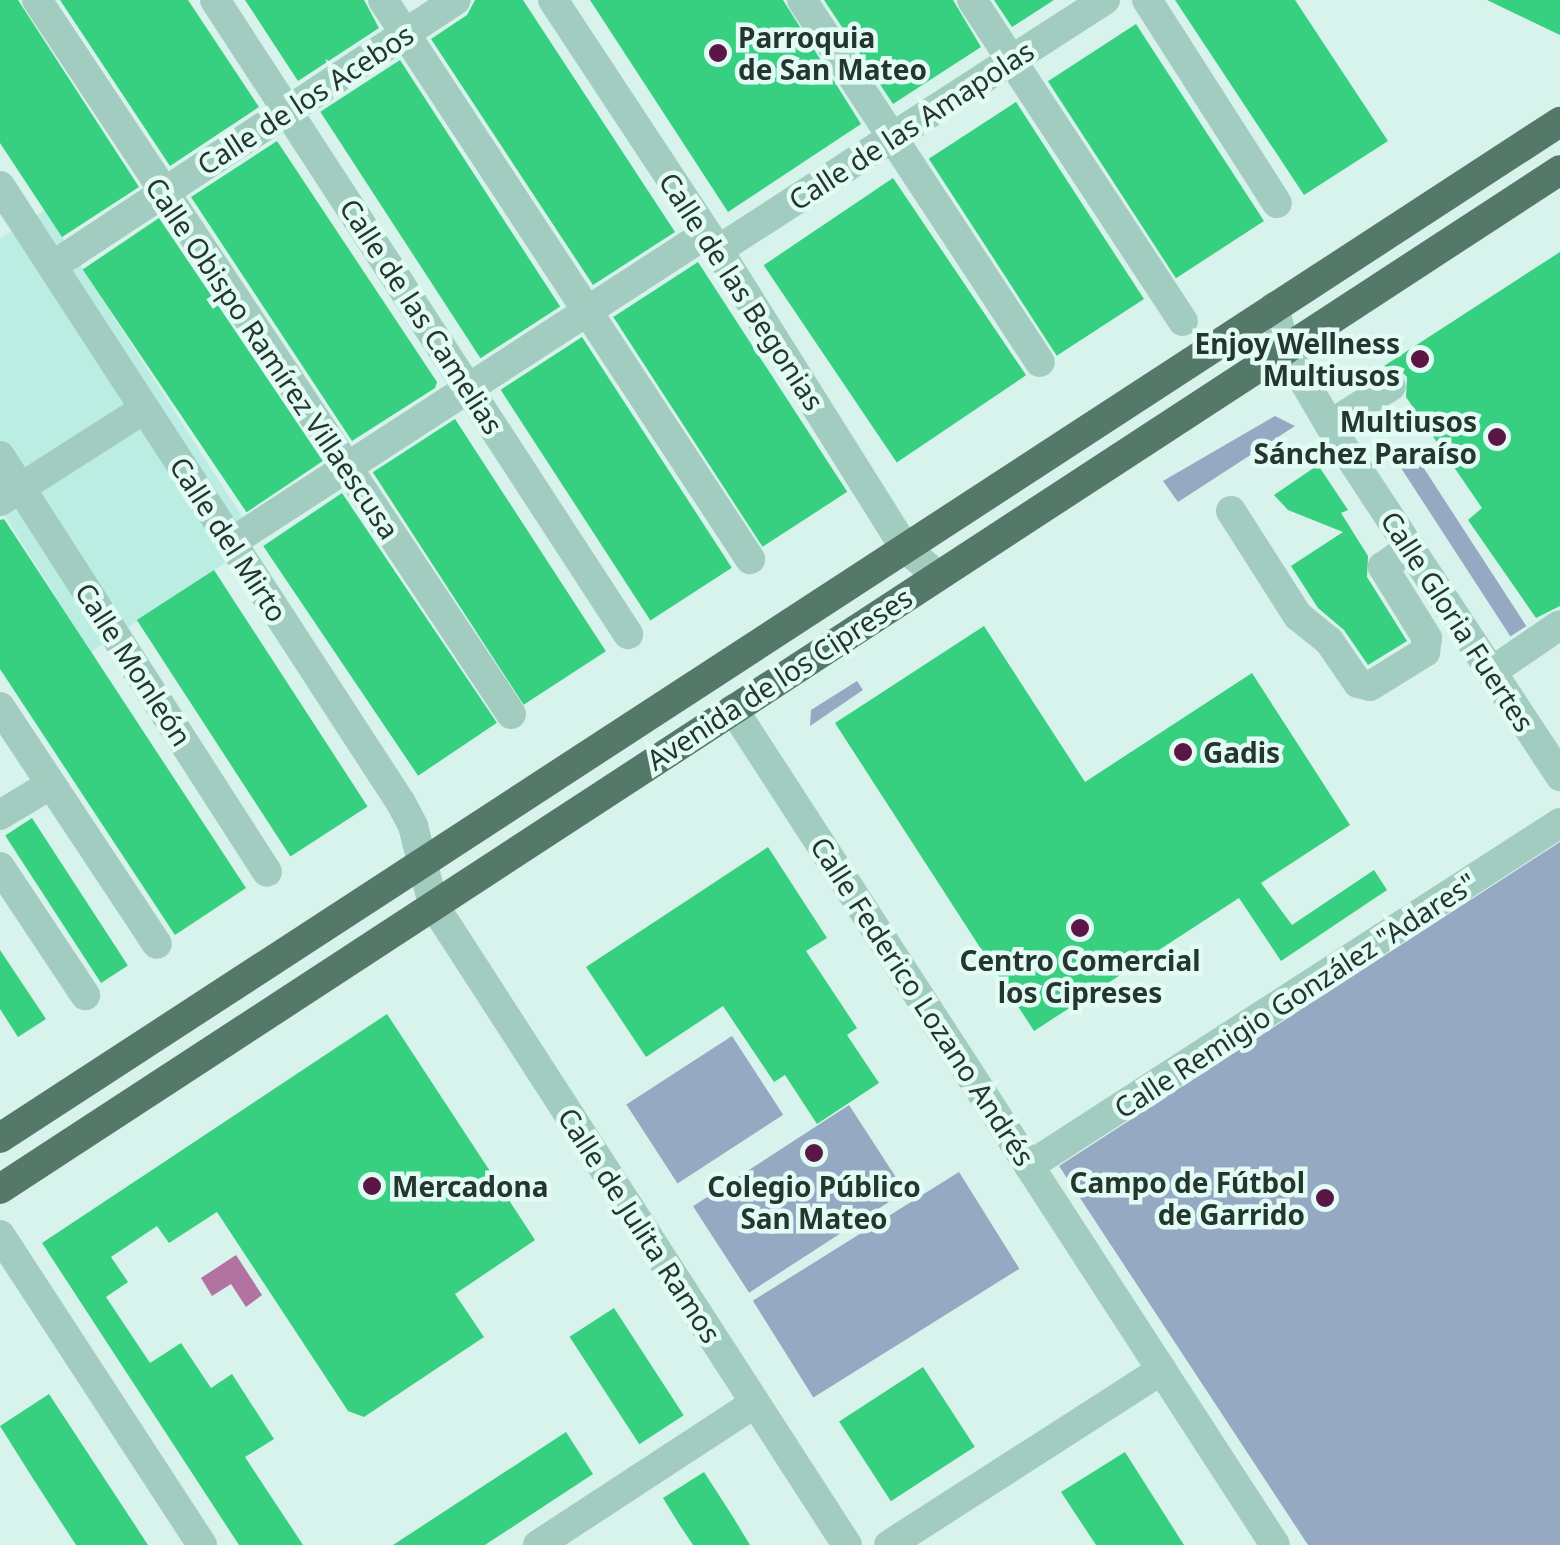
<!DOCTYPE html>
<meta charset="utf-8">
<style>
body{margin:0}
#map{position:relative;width:1560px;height:1545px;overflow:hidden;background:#d7f3ec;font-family:"Noto Sans",sans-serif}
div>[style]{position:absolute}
.green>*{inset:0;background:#96a9c3;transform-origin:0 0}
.plaza>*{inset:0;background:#bcede3}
.water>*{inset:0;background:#b273a1}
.building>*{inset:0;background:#37d080;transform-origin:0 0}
.minor>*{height:30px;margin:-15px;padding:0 15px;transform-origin:15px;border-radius:15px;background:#a2ccbf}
.major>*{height:30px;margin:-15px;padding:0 15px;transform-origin:15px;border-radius:15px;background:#557969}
.dots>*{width:28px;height:28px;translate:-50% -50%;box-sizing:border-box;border:5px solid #e3fbf5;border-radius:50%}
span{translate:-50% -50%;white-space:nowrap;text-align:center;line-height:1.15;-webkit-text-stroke:9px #e3fbf5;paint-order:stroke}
.poi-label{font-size:28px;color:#25362e;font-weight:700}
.left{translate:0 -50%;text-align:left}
.right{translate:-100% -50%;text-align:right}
.street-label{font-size:28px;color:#25362e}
</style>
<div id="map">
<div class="green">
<div style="clip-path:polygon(1275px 416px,1295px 426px,1178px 502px,1163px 481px)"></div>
<div style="left:1412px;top:450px;width:210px;height:19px;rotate:57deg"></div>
<div style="clip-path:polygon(857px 681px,863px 690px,810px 726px,811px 710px)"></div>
<div style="clip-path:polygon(1560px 842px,1560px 1545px,1308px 1545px,1059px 1166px)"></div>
<div style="left:732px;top:1036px;width:94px;height:126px;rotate:57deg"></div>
<div style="left:849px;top:1105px;width:103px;height:186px;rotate:57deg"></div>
<div style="left:959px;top:1172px;width:114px;height:243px;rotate:58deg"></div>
</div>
<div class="plaza">
<div style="clip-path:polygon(45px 210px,258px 541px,91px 652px,0 508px,0 239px)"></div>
</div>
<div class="water">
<div style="clip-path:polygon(236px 1255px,262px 1295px,246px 1307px,231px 1284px,212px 1296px,201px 1278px)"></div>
</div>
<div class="building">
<div style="clip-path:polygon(0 0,18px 0,139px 187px,62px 237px,0 143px)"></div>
<div style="clip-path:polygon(60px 0,188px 0,259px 107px,170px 166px)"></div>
<div style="clip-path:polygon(245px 0,364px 0,379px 28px,298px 81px)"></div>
<div style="clip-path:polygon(475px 0,523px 0,675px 232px,593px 285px,431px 39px,467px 15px)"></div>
<div style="clip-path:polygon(590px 0,783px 0,861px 124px,728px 212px)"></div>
<div style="clip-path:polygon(824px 0,953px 0,981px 47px,893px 104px)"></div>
<div style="clip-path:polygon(994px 0,1054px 0,1012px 27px)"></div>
<div style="clip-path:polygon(1175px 0,1295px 0,1388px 141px,1304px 195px)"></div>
<div style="clip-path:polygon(1487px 0,1560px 0,1560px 35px)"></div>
<div style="left:1136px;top:24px;width:235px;height:105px;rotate:57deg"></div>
<div style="left:400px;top:60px;width:294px;height:95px;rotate:57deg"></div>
<div style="left:1016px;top:102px;width:235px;height:104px;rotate:57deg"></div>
<div style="clip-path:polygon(277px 141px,437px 382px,435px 388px,352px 441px,191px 197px)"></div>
<div style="left:893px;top:178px;width:238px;height:156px;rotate:56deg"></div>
<div style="left:159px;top:218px;width:293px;height:92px;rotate:56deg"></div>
<div style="clip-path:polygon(1560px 252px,1560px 606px,1536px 618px,1468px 520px,1482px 508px,1406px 397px,1407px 377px,1399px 369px,1384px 366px)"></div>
<div style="left:698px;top:262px;width:274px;height:101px;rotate:57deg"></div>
<div style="left:582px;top:337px;width:275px;height:97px;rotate:57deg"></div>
<div style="left:455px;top:419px;width:277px;height:98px;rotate:57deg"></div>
<div style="clip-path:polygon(1318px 465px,1348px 510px,1341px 513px,1368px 556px,1367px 577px,1407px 641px,1368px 665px,1344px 630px,1318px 608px,1291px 566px,1343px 532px,1288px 510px,1274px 495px)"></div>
<div style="left:342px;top:493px;width:277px;height:95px;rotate:56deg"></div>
<div style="clip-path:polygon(4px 519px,246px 888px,175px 935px,0 669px,0 520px)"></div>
<div style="left:214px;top:570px;width:282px;height:92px;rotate:57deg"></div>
<div style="clip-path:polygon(984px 626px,1085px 782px,1252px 673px,1350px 825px,1261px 883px,1292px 925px,1374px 870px,1387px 890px,1281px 961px,1239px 898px,1034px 1031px,835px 723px)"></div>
<div style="left:32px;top:818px;width:176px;height:32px;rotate:57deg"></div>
<div style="clip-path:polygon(768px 847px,827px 938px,806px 951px,857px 1028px,847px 1035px,879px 1083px,817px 1124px,785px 1075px,774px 1082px,723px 1006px,646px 1057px,586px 967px)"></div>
<div style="clip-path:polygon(0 950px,46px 1019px,18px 1037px,0 1009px)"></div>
<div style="clip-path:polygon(387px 1014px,535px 1240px,455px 1294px,484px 1337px,364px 1417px,348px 1411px,217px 1212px,169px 1243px,157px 1226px,111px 1257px,128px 1282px,106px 1297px,150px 1363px,181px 1343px,211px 1388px,232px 1374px,274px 1439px,245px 1457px,303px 1545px,239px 1545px,42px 1243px)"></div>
<div style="left:614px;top:1308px;width:128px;height:53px;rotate:57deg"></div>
<div style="left:923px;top:1367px;width:95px;height:100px;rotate:57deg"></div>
<div style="clip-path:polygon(49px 1394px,129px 1516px,148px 1545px,76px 1545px,32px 1477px,0 1426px)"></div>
<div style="clip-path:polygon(566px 1432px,593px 1474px,485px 1545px,393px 1545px)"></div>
<div style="clip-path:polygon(1125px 1452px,1184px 1545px,1096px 1545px,1061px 1492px)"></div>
<div style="clip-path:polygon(704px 1472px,733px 1517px,750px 1545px,693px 1545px,679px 1524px,663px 1498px)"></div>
</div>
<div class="minor">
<div style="left:37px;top:0;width:857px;rotate:56.42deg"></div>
<div style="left:215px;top:0;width:757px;rotate:56.92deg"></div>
<div style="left:383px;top:0;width:669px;rotate:56.71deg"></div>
<div style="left:553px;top:0;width:300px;rotate:56.6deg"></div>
<div style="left:718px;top:250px;width:352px;rotate:57.9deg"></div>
<div style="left:905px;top:548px;width:42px;rotate:40.2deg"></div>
<div style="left:802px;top:0;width:433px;rotate:56.7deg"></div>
<div style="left:972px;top:0;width:384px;rotate:56.7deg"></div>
<div style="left:1147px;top:0;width:241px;rotate:57.4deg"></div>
<div style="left:0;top:186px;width:736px;rotate:56.98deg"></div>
<div style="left:401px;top:803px;width:26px;rotate:62deg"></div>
<div style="left:413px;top:826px;width:81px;rotate:75.6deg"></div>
<div style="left:433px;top:904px;width:763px;rotate:57.14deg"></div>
<div style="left:718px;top:250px;width:461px;rotate:-32.9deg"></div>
<div style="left:54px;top:265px;width:481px;rotate:-33.4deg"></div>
<div style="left:1274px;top:307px;width:43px;rotate:75.3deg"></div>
<div style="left:1285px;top:349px;width:104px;rotate:59.5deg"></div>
<div style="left:1338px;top:439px;width:404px;rotate:56.6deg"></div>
<div style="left:1330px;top:425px;width:72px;rotate:-32.6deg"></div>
<div style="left:0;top:456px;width:494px;rotate:57.3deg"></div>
<div style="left:0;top:501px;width:171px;rotate:-32.6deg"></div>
<div style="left:1231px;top:511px;width:125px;rotate:57.5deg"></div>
<div style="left:1298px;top:616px;width:40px;rotate:39deg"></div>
<div style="left:1329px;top:641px;width:51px;rotate:55.4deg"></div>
<div style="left:1358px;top:683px;width:12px;rotate:14deg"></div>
<div style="left:1370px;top:686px;width:65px;rotate:-31.7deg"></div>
<div style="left:1425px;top:652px;width:14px;rotate:-82deg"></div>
<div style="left:1427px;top:638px;width:84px;rotate:-121.8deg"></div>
<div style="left:1383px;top:567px;width:34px;rotate:-36deg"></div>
<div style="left:232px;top:542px;width:565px;rotate:-33.02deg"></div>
<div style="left:1491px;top:672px;width:83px;rotate:-34.3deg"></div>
<div style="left:0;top:707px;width:284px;rotate:56.5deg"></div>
<div style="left:733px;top:709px;width:996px;rotate:57.04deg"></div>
<div style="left:0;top:815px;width:58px;rotate:-31deg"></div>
<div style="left:0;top:867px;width:154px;rotate:56.4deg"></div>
<div style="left:1029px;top:1166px;width:632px;rotate:-32.86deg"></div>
<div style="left:0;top:1235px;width:370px;rotate:56.9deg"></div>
<div style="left:538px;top:1545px;width:259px;rotate:-33.2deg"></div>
<div style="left:889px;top:1545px;width:324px;rotate:-32.7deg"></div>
</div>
<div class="major">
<div style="left:0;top:1138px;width:1862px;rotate:-33.08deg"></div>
<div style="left:0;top:1189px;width:1863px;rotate:-33.15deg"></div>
</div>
<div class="dots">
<div style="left:718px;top:53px;background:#5a1746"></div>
<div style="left:1420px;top:359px;background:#5a1746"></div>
<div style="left:1497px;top:437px;background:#5a1746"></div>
<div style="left:1183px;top:752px;background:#5a1746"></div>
<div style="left:1080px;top:928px;background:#5a1746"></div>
<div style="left:814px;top:1153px;background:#5a1746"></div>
<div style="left:372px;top:1186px;background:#5a1746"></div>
<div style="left:1325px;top:1198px;background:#5a1746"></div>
</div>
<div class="poi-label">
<span class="left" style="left:738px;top:53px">Parroquia<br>de San Mateo</span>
<span class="right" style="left:1400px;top:359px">Enjoy Wellness<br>Multiusos</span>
<span class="right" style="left:1477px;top:437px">Multiusos<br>Sánchez Paraíso</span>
<span class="left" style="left:1203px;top:752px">Gadis</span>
<span style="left:1080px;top:976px">Centro Comercial<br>los Cipreses</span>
<span class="right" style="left:1305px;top:1198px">Campo de Fútbol<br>de Garrido</span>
<span class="left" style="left:392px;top:1186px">Mercadona</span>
<span style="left:814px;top:1202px">Colegio Público<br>San Mateo</span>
</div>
<div class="street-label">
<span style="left:305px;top:99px;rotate:-33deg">Calle de los Acebos</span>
<span style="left:911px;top:125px;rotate:-33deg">Calle de las Amapolas</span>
<span style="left:742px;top:291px;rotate:57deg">Calle de las Begonias</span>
<span style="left:422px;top:316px;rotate:57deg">Calle de las Camelias</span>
<span style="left:273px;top:358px;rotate:56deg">Calle Obispo Ramírez Villaescusa</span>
<span style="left:229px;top:539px;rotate:57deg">Calle del Mirto</span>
<span style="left:1458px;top:621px;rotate:57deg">Calle Gloria Fuertes</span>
<span style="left:134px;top:664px;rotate:57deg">Calle Monleón</span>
<span style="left:779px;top:678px;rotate:-33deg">Avenida de los Cipreses</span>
<span style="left:1295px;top:995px;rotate:-33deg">Calle Remigio González "Adares"</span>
<span style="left:923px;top:1001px;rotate:57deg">Calle Federico Lozano Andrés</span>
<span style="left:640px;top:1225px;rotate:57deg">Calle de Julita Ramos</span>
</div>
</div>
